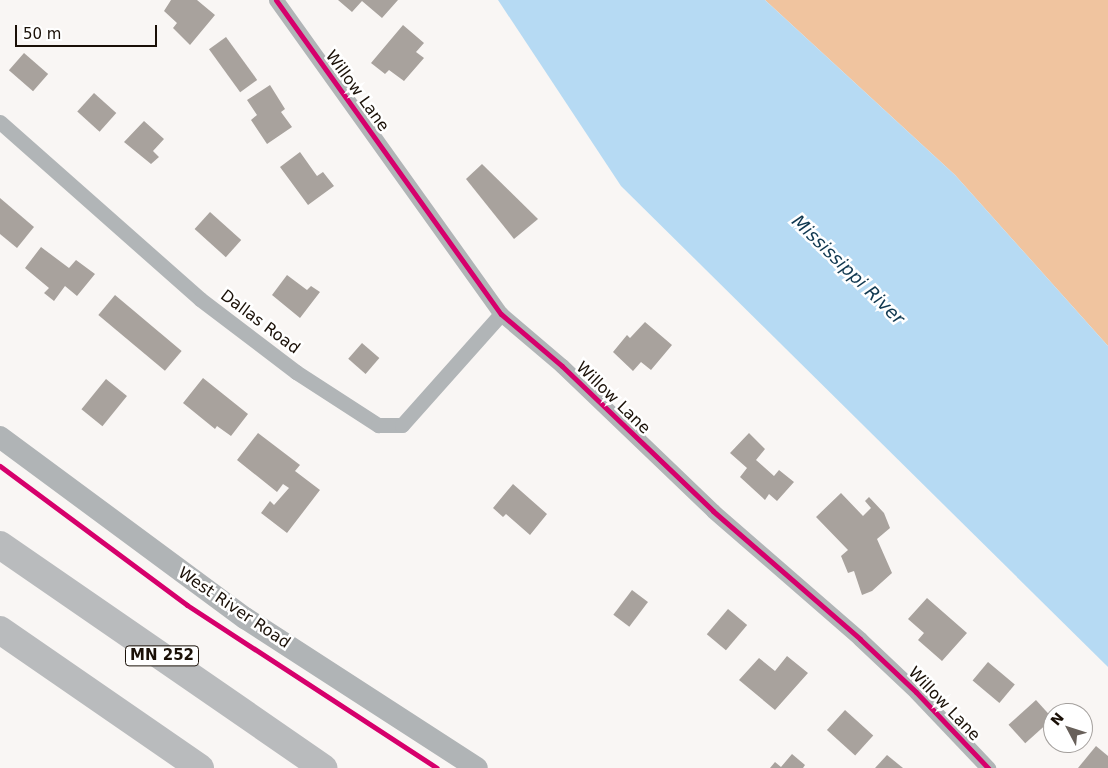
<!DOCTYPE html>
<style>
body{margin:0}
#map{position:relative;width:1108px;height:768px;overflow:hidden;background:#f9f6f4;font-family:"DejaVu Sans",sans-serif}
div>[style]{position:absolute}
.forest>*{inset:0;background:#f0c49f}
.water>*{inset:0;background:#b6daf3}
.building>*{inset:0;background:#a8a29d;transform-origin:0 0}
.street>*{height:15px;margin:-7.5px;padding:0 7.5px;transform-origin:7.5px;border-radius:7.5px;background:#b1b5b7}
.secondary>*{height:22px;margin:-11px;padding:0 11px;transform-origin:11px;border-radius:11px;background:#b0b4b6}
.highway>*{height:28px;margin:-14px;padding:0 14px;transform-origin:14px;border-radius:14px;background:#b9bbbd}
.cycleway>*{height:5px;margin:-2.5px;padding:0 2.5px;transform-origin:2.5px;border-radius:2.5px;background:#d6006c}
span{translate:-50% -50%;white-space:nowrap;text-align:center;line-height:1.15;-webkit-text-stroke:5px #fff;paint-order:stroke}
.shield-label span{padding:1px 4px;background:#fff;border:1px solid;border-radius:4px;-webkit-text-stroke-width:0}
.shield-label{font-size:15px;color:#1a1007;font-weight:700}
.street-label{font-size:16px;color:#1a1007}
.water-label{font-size:18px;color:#103850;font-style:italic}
.north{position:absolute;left:1043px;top:703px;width:50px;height:50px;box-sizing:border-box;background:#fff;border:1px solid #a39f9c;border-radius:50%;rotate:310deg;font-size:14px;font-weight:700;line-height:20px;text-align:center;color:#1a1007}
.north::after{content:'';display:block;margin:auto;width:18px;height:22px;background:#68605a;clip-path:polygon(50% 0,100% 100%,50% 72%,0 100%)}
.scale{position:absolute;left:15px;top:25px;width:142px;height:22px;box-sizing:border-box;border:2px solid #1a1007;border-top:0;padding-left:6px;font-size:15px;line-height:18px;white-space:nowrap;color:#1a1007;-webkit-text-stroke:4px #fff;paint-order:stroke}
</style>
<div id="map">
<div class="forest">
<div style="clip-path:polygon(765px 0,1108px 0,1108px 346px,955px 175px)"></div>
</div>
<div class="water">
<div style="clip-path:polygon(498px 0,765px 0,955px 175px,1108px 346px,1108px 667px,621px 186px)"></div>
</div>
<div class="building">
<div style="clip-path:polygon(171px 0,197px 0,215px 15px,190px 45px,173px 28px,177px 23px,164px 11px)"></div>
<div style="clip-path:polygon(338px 0,398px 0,382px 18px,362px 1px,352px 12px)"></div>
<div style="clip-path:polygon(403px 25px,424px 43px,416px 52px,424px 58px,404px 81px,389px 70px,385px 74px,371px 63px)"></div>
<div style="left:226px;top:37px;width:53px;height:21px;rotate:54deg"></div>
<div style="left:24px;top:53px;width:32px;height:23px;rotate:41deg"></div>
<div style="clip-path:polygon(270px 85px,285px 109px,281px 112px,292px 127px,267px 144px,251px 120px,257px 115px,247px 100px)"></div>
<div style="left:94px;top:93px;width:30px;height:25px;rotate:42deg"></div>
<div style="clip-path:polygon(144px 121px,164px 139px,153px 151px,159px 157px,151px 164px,124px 142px)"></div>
<div style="clip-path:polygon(300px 152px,317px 176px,323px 172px,334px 186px,308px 205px,280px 167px)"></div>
<div style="clip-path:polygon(482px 164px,538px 219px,514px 239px,466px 179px)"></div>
<div style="clip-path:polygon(0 198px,34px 227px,17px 248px,0 234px)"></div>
<div style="left:210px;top:212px;width:42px;height:23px;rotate:42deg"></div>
<div style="clip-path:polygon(41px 247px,69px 268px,76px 260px,95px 274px,77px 296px,65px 286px,54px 301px,44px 293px,49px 288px,25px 268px)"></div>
<div style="clip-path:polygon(287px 275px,307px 290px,311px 286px,320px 292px,300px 318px,272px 295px)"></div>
<div style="left:115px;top:295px;width:87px;height:26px;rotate:40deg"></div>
<div style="clip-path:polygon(645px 322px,672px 345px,651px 370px,641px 362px,633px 371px,613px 352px,627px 335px,630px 338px)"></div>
<div style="left:362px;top:343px;width:23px;height:21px;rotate:41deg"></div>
<div style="clip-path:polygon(203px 378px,248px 414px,231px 436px,217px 426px,215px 429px,183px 403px)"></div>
<div style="left:106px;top:379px;width:27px;height:39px;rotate:39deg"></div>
<div style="clip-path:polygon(258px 433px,300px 465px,295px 471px,320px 490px,287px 533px,261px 513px,270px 501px,274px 505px,289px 488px,283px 484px,277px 492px,237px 460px)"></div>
<div style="clip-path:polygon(749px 433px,765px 449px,756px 460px,774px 476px,779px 470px,794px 482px,777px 501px,769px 494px,765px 500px,740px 477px,747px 468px,730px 453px)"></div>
<div style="clip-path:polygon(513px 484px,547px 514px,530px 535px,506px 514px,503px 517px,493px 508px)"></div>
<div style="clip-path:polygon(841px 493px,863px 516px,871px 508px,865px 501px,869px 497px,884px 513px,890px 528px,877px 539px,892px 573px,872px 591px,862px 595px,854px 571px,848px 573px,841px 556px,848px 550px,816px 517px)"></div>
<div style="left:632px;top:590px;width:20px;height:31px;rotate:37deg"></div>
<div style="clip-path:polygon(927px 598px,967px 633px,942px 661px,918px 640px,924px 633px,908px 619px)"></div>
<div style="left:728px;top:609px;width:25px;height:33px;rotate:40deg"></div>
<div style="clip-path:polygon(787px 656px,808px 673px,775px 710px,739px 680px,759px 658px,775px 671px)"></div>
<div style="left:988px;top:662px;width:35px;height:24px;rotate:40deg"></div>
<div style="left:1036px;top:700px;width:25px;height:37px;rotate:48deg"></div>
<div style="left:845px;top:710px;width:38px;height:27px;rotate:42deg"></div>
<div style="clip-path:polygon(1096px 746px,1108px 756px,1108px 768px,1078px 768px)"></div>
<div style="clip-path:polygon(792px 754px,805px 765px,803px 768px,770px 768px,775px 762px,781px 767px)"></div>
<div style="clip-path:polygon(887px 755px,903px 768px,875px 768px)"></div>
</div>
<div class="street">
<div style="left:276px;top:0;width:386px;rotate:54.4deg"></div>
<div style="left:501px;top:314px;width:80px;rotate:40.4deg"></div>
<div style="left:562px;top:366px;width:209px;rotate:43.8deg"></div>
<div style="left:713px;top:511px;width:195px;rotate:41deg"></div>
<div style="left:860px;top:639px;width:77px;rotate:43.4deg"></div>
<div style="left:916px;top:692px;width:105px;rotate:46.5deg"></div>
<div style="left:0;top:122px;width:267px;rotate:41.5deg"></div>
<div style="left:200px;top:299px;width:121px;rotate:37.2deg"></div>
<div style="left:296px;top:372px;width:98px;rotate:32.9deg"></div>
<div style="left:378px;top:425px;width:24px"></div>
<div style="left:402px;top:425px;width:149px;rotate:-48.3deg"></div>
</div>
<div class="secondary">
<div style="left:0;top:437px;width:305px;rotate:36.5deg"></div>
<div style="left:245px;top:618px;width:276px;rotate:32.9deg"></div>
</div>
<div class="highway">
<div style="left:0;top:545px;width:393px;rotate:34.6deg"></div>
<div style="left:0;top:630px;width:243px;rotate:34.6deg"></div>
</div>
<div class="cycleway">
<div style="left:276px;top:0;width:386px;rotate:54.4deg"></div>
<div style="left:501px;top:314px;width:80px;rotate:40.4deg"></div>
<div style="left:562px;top:366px;width:209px;rotate:43.8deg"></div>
<div style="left:713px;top:511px;width:195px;rotate:41deg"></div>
<div style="left:860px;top:639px;width:77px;rotate:43.4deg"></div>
<div style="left:916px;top:692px;width:105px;rotate:46.5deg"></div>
<div style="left:0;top:466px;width:233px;rotate:36.6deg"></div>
<div style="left:187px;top:605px;width:298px;rotate:33.1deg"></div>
</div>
<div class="shield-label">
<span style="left:162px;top:656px">MN 252</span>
</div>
<div class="street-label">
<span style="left:357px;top:91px;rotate:54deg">Willow Lane</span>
<span style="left:260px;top:322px;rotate:37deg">Dallas Road</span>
<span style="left:613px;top:398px;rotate:44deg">Willow Lane</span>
<span style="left:234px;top:608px;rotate:34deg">West River Road</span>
<span style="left:944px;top:704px;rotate:46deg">Willow Lane</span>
</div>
<div class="water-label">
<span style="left:848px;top:270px;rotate:44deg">Mississippi River</span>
</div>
<div class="north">N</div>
<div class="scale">50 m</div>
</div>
